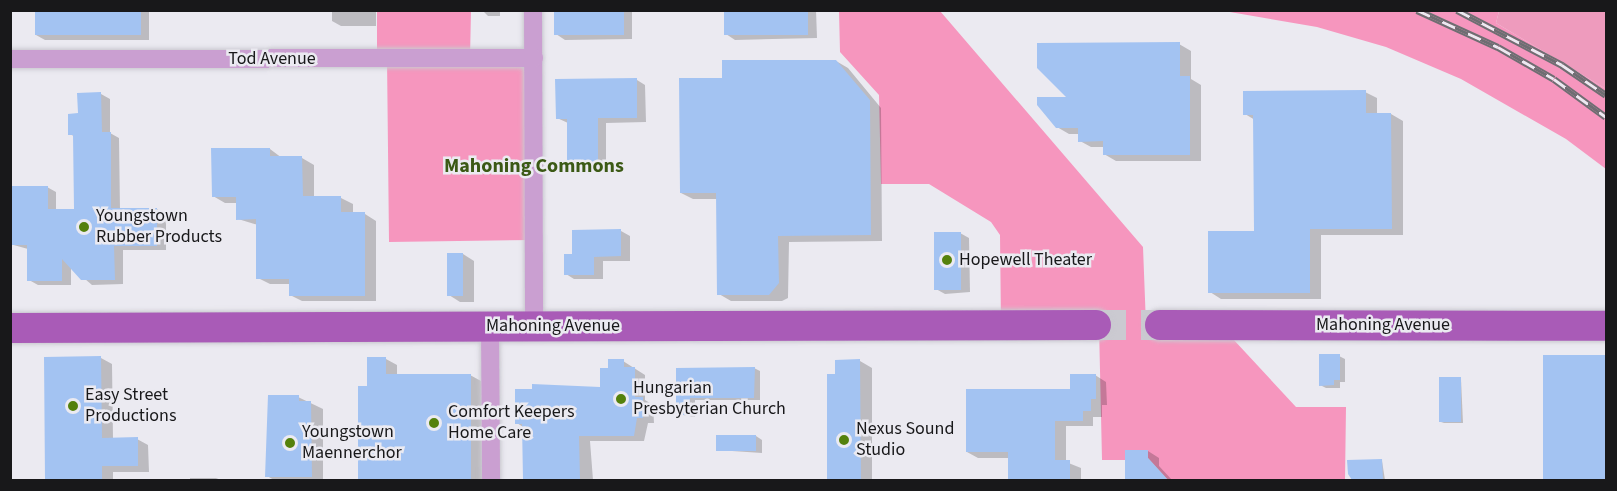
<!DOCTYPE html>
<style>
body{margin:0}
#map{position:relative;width:1617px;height:491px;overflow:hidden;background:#ebeaf1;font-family:"Source Sans 3",sans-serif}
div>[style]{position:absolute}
.green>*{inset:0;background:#ee9bbd}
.forest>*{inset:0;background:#f696be}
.shadow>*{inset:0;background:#0003;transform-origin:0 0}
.building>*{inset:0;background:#a3c3f2;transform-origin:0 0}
.primary-tunnel>*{height:30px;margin-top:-15px;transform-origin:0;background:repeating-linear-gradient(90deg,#cbcad1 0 30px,transparent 0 45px)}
.roads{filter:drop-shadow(0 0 2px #c9c8cf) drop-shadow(0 0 2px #c9c8cf)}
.street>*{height:18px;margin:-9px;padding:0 9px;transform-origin:9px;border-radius:9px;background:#ca9fd1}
.primary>*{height:30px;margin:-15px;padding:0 15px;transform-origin:15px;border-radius:15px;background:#a95bb7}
.rail>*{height:7px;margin-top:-3.5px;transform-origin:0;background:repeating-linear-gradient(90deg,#ebeaf1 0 14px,#6e6e72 0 28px);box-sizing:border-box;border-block:2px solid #6e6e72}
.dots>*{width:16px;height:16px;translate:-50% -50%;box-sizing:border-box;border:3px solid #ebeaf1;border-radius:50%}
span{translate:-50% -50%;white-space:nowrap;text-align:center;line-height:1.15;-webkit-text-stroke:5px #ebeaf1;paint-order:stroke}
.street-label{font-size:18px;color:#18181a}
.poi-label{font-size:18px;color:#18181a}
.left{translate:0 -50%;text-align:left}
.neighbourhood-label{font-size:20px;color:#3b5915;font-weight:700}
.frame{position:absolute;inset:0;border:12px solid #18181a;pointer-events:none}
</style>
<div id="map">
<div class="green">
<div style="clip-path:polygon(1499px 11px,1606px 11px,1606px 89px,1496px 23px)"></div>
</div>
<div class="forest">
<div style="clip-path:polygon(377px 10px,471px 11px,470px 58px,534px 58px,534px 240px,389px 242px,387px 58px,377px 58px)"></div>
<div style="clip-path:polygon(839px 11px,940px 11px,1143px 247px,1146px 325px,1220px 325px,1296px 407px,1346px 407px,1345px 480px,1168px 480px,1148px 458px,1148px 450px,1126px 450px,1125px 460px,1102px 460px,1099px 326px,1001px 325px,1000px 235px,991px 222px,929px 184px,881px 184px,879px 95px,840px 52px)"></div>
<div style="clip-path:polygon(1224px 11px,1499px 11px,1496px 23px,1606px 89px,1606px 169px,1566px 139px,1461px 79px,1386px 47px,1317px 27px)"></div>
</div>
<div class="shadow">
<div style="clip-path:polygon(36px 10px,149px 10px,149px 40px,45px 40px,36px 35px)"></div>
<div style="clip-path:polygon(332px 10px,376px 10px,376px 26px,341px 26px,332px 21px)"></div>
<div style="clip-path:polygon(482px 10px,500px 10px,500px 16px,488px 16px)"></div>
<div style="clip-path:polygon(556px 10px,632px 10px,632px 39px,565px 40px,556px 34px)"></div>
<div style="clip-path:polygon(725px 10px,816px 10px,817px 38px,735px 40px,726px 34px)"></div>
<div style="clip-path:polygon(1179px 44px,1191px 51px,1191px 79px,1201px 85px,1201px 161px,1116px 161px,1104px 154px,1104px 147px,1091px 147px,1080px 141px,1080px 134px,1069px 134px,1057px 127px,1070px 98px)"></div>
<div style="clip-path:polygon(836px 61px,848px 68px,881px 108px,882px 241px,789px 242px,788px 298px,782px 301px,731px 301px,719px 294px,718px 199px,693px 199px,681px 193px,723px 80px)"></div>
<div style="clip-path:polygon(637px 80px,645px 85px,646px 122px,606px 123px,606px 169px,577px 169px,568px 164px,568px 123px,557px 118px)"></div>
<div style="clip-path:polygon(1365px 92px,1377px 98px,1377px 114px,1391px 114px,1403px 121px,1403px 235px,1321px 235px,1321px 299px,1221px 299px,1210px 292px,1255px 232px,1255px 120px,1245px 114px)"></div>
<div style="clip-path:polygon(101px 94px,110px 99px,110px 133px,119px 138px,120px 210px,157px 209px,166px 215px,166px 250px,123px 250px,123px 284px,92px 285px,71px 267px,71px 285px,38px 285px,29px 280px,28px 249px,10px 244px,47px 187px,56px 192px,56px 210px,75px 210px,74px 136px,69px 134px,79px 115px)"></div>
<div style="clip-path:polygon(270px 149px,282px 158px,302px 158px,314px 165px,314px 198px,341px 198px,353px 204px,353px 214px,365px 214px,376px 221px,376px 301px,302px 301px,290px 295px,290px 284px,270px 284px,258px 278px,258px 225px,238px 219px,238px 203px,225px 203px,213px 196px)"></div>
<div style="clip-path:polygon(621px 231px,630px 236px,630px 261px,603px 261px,603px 279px,574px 279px,566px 274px,573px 256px)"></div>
<div style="clip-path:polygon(960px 233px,969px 238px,970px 292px,945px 294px,936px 289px)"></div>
<div style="clip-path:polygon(463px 254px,474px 261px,474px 302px,460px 302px,449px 295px)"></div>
<div style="clip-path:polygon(1339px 356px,1345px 359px,1345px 382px,1340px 382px,1340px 388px,1326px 388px,1320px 385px)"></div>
<div style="left:1544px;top:357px;width:62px;height:123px"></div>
<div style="clip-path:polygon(46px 358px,101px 358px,112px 364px,113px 439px,137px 439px,148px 445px,149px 472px,113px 472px,113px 480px,47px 480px)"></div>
<div style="clip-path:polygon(386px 359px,397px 365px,397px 375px,470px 375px,481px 381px,482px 480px,360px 480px,360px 387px,368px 387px)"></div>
<div style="clip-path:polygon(623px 361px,645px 375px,645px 400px,653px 405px,654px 423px,648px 423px,644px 441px,590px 441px,593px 480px,524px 480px,523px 427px,517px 423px,601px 389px,610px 370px)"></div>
<div style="clip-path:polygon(837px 361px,860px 361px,872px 368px,872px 480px,828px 480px,828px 376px,837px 376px)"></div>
<div style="clip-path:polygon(754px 368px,760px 371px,760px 400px,695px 400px,695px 417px,677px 414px,678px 369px)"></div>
<div style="clip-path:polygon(1095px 375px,1106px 382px,1107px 405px,1102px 405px,1102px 417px,1093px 417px,1093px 426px,1066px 426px,1066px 462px,1081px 468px,1081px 480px,1010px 480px,1010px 458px,978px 458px,967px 452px)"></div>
<div style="clip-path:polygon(1461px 379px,1463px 423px,1444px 423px,1441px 422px)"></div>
<div style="clip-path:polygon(298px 397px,323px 409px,323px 480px,274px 480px,267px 476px)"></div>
<div style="left:10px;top:419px;width:1px;height:61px"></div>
<div style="clip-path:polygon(756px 436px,762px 440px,762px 453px,717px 450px)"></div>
<div style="clip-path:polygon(1127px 451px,1148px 451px,1159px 458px,1159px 466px,1172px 480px,1127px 480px)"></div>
<div style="clip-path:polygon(1382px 461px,1385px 480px,1354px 480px,1349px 474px)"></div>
<div style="clip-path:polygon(190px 478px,216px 478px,221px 480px,190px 480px)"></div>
</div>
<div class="building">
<div style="left:35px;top:10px;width:106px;height:25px"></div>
<div style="left:554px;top:10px;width:70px;height:25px"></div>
<div style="left:724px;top:10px;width:84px;height:25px"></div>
<div style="clip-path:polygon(1180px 42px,1180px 76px,1190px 76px,1190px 155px,1103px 155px,1103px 141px,1078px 142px,1078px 128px,1056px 128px,1037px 105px,1037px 97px,1066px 97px,1037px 68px,1037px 43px)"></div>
<div style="clip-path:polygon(722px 60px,836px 60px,870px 100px,871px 235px,778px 236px,779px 283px,769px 295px,717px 295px,716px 193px,680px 193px,679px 78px,722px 78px)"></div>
<div style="clip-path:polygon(637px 78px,637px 118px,598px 118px,598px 164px,567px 165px,567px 119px,556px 119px,555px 79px)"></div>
<div style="clip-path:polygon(1366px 90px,1366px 113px,1391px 113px,1392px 229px,1310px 229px,1310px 293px,1208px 293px,1208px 231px,1254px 231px,1253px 115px,1243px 115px,1243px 91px)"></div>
<div style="clip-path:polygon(101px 92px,102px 132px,111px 132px,111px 208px,157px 208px,157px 246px,114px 246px,115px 280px,81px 280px,62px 259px,62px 281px,27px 281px,27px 245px,10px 245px,10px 186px,48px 186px,48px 209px,74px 209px,73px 135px,68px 135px,68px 114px,78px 113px,77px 93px)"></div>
<div style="clip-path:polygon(211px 148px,270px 148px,270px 156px,302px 156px,303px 196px,341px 196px,341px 212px,365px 212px,365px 296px,289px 296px,289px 279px,256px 279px,256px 219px,236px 220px,236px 197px,212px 197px)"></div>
<div style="clip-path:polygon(621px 229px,621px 256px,594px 257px,594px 275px,564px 275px,564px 254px,572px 254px,572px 230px)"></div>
<div style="left:934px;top:232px;width:27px;height:58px"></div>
<div style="left:447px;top:253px;width:16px;height:43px"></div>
<div style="clip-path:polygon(1319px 354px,1340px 354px,1340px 380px,1334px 380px,1334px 385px,1319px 386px)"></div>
<div style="left:1606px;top:355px;width:125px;height:63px;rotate:90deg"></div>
<div style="clip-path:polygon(101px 356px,102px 438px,138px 437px,138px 466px,102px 466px,102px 480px,45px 480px,44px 357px)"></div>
<div style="clip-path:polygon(367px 357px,386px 357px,386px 374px,471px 374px,471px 480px,358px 480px,358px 386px,367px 386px)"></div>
<div style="clip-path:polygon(608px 359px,624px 359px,624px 367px,635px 367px,635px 397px,643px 397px,643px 418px,637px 418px,634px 436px,579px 436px,580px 480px,523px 480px,522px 424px,515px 424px,515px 389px,532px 389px,532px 384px,600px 387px,600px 368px,608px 368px)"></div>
<div style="clip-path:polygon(860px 359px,861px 480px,827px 480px,827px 374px,835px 374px,835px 360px)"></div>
<div style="clip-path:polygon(755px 367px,754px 398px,690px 398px,690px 415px,676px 415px,676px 368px)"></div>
<div style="clip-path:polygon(1070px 374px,1096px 374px,1096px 399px,1091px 399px,1091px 411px,1083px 411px,1083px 421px,1055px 421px,1055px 460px,1070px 460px,1070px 480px,1008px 480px,1008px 452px,966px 452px,966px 389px,1070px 389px)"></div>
<div style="left:1461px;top:377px;width:45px;height:22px;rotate:90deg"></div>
<div style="clip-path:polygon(268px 395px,299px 395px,299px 401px,311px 401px,312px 477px,265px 477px)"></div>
<div style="left:716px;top:435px;width:40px;height:16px"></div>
<div style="clip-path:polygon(1125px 450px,1148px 450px,1148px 458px,1168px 480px,1125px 480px)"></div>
<div style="clip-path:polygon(1382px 459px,1383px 480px,1352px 480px,1348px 474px,1347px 460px)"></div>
</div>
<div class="primary-tunnel">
<div style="left:1096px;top:325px;width:64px"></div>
</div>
<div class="roads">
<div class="street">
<div style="left:533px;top:10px;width:317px;rotate:89.8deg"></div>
<div style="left:10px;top:59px;width:524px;rotate:-0.11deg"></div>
<div style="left:490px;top:327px;width:153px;rotate:89.6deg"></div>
</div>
<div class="primary">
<div style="left:1160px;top:325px;width:446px;rotate:0.1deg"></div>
<div style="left:10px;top:328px;width:1086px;rotate:-0.16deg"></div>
</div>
</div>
<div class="rail">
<div style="left:1417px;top:10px;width:89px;rotate:24.6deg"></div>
<div style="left:1498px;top:47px;width:64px;rotate:29.7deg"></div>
<div style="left:1554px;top:79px;width:64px;rotate:36.2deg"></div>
<div style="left:1457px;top:10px;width:119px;rotate:27.6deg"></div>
<div style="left:1562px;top:65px;width:53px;rotate:34.3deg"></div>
</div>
<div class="dots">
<div style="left:84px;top:227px;background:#54810c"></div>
<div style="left:947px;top:260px;background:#54810c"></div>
<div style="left:621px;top:399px;background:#54810c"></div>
<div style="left:73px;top:406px;background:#54810c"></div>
<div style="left:434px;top:423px;background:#54810c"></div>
<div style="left:844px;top:440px;background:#54810c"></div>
<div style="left:290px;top:443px;background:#54810c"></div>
</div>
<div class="street-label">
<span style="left:272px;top:59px">Tod Avenue</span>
<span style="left:1383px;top:325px">Mahoning Avenue</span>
<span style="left:553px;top:326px">Mahoning Avenue</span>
</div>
<div class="poi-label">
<span class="left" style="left:96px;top:227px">Youngstown<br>Rubber Products</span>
<span class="left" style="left:959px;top:260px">Hopewell Theater</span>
<span class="left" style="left:633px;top:399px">Hungarian<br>Presbyterian Church</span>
<span class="left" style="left:85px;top:406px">Easy Street<br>Productions</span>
<span class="left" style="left:448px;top:423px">Comfort Keepers<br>Home Care</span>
<span class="left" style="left:856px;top:440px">Nexus Sound<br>Studio</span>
<span class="left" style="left:302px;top:443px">Youngstown<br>Maennerchor</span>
</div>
<div class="neighbourhood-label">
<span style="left:534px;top:166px">Mahoning Commons</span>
</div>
<div class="frame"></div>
</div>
